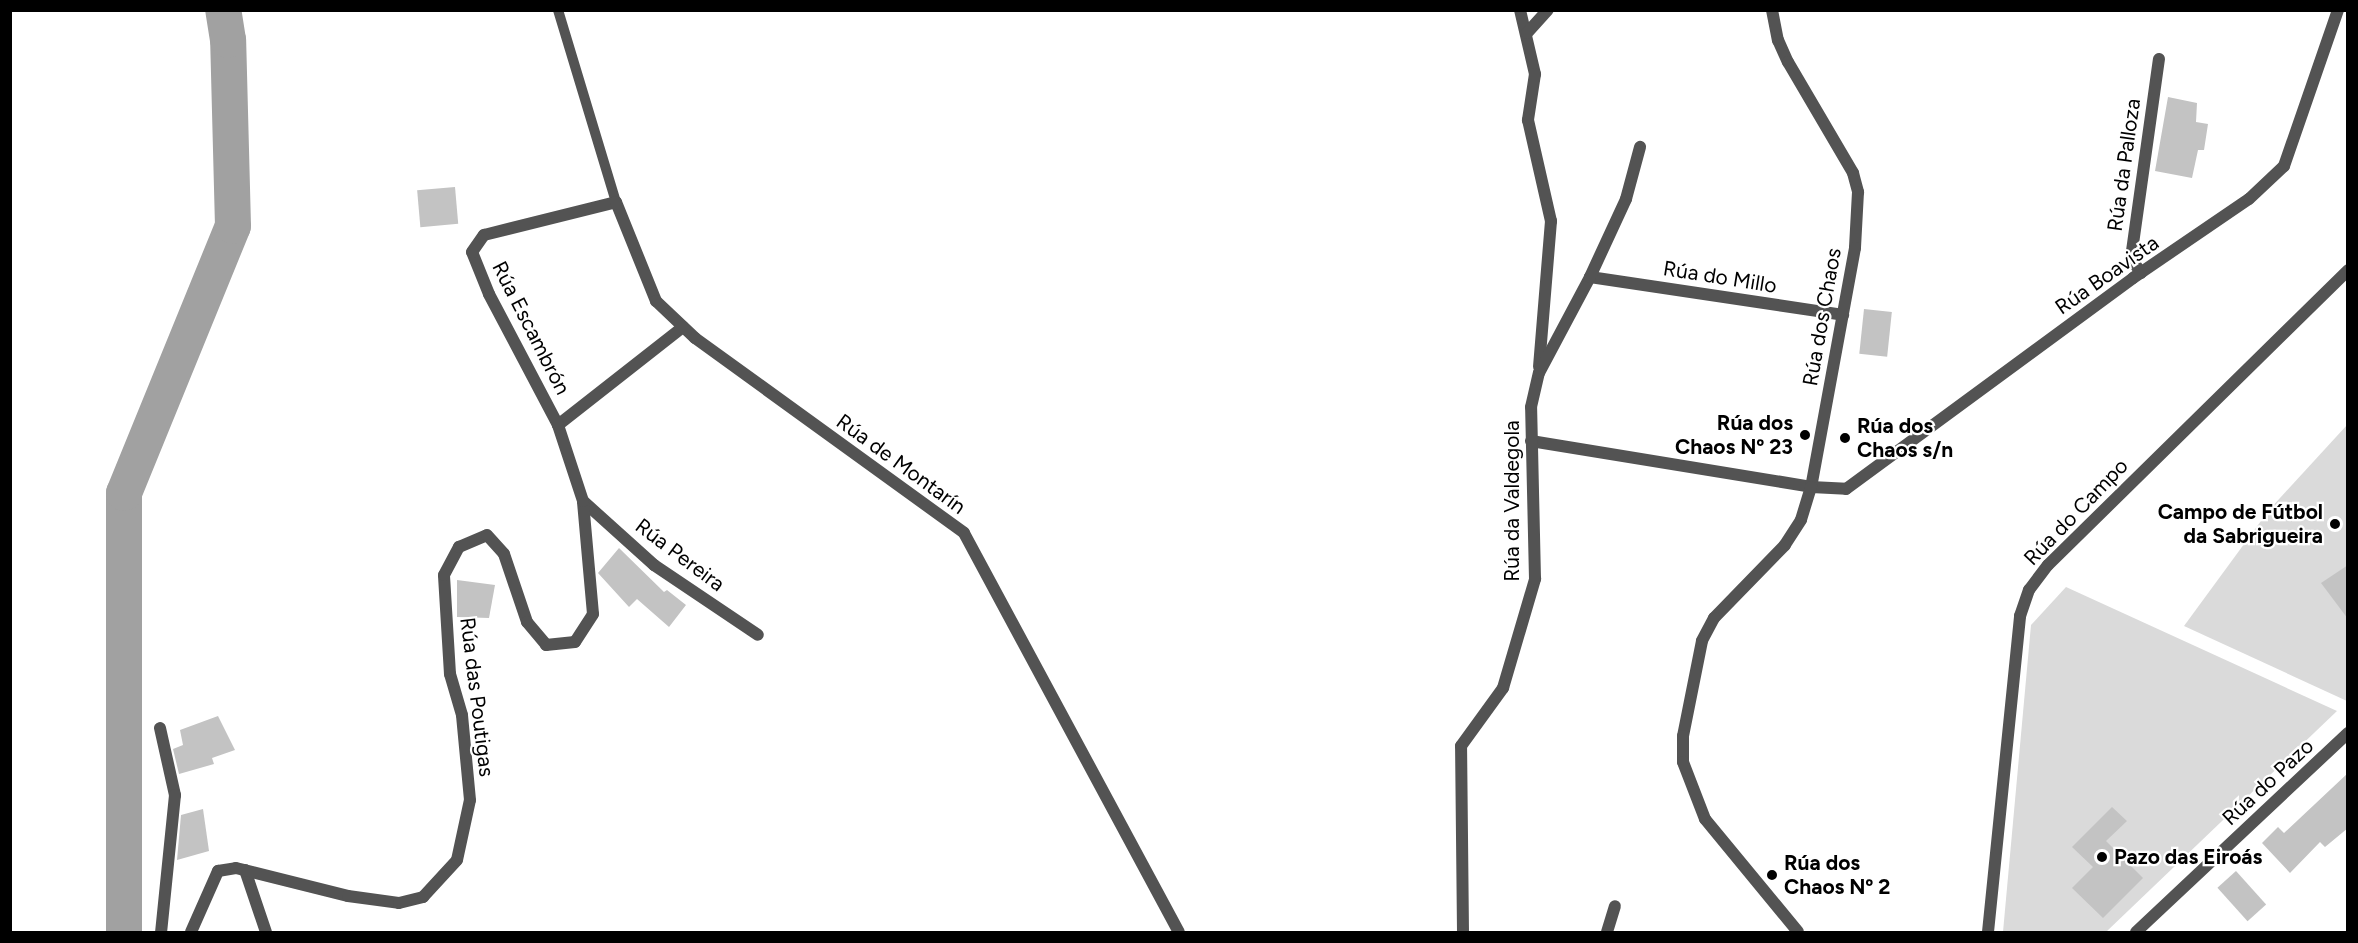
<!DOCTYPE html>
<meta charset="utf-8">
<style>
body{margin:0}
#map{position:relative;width:2358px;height:943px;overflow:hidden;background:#fff;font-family:Figtree,sans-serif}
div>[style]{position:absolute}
.green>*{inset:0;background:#dadada}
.river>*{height:36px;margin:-18px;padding:0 18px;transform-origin:18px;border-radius:18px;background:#a1a1a1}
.building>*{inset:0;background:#c3c3c3;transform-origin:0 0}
.service>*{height:10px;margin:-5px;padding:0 5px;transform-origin:5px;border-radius:5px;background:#535353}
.minor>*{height:12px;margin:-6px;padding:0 6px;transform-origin:6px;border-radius:6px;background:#535353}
.tertiary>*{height:12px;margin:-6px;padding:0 6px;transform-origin:6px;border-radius:6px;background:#535353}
.dots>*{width:16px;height:16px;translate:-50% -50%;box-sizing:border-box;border:3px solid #fff;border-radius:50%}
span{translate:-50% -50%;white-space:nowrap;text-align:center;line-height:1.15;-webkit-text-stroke:4.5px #fff;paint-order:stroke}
.street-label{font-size:21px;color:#000}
.poi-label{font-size:21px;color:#000;font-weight:700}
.right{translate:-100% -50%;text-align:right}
.left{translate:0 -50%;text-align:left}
.frame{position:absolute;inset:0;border:12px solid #000;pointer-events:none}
</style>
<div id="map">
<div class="green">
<div style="clip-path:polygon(2347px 425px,2347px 701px,2184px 626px,2269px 510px)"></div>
<div style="clip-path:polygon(2066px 587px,2337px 711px,2106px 932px,2003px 932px,2031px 625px)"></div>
</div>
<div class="river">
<div style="left:124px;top:932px;width:439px;rotate:-90deg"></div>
<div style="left:124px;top:493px;width:288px;rotate:-67.8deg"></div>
<div style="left:233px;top:226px;width:186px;rotate:-91.5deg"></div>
<div style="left:228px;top:40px;width:30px;rotate:-99deg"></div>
</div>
<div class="building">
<div style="clip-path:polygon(2168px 97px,2197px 103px,2196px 122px,2208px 124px,2204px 150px,2198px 150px,2192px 178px,2155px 171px)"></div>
<div style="left:455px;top:187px;width:37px;height:38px;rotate:85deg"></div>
<div style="left:1864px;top:309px;width:28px;height:45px;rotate:6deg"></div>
<div style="clip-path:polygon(619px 548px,664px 592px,667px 590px,686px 605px,669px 627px,637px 599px,629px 607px,598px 573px)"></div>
<div style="clip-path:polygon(2348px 565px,2348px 619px,2321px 583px)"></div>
<div style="clip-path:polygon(457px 580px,495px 585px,489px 618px,457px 617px)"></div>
<div style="clip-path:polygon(218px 716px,235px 750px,212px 758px,214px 764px,179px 774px,173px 749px,183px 745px,180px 730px)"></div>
<div style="clip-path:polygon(2348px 773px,2348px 828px,2325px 847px,2320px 842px,2290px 873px,2262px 843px,2278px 827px,2284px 833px)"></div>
<div style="clip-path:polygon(2112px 807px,2127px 821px,2106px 841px,2143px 878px,2103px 918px,2072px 888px,2093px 867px,2072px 847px)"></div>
<div style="clip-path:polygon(203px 809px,209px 851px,177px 860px,181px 815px)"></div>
<div style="left:2236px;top:871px;width:45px;height:25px;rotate:48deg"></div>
</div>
<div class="service">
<div style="left:558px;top:10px;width:201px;rotate:73.2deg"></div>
</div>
<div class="minor">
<div style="left:1520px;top:10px;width:66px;rotate:76.8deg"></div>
<div style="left:1535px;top:74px;width:47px;rotate:98.7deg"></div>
<div style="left:1528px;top:120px;width:104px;rotate:77.2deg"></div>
<div style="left:1551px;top:221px;width:146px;rotate:94.7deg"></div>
<div style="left:1527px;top:33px;width:31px;rotate:-48deg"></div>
<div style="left:2141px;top:273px;width:18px;rotate:-124deg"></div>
<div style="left:2131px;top:258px;width:201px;rotate:-82deg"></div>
<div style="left:1590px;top:277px;width:256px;rotate:8.5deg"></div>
<div style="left:558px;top:425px;width:159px;rotate:-38.1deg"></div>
<div style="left:1531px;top:441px;width:284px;rotate:9.3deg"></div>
<div style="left:1811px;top:487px;width:35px;rotate:3deg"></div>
<div style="left:1846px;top:489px;width:356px;rotate:-36.3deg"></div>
<div style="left:2133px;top:278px;width:140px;rotate:-34.3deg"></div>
<div style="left:2249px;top:199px;width:48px;rotate:-43.3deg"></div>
<div style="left:2284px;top:166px;width:165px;rotate:-70.9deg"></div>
<div style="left:583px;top:501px;width:96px;rotate:42deg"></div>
<div style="left:654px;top:565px;width:125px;rotate:33.9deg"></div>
<div style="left:160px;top:728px;width:69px;rotate:77.4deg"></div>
<div style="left:175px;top:795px;width:138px;rotate:95.8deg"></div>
<div style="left:245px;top:870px;width:65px;rotate:71.3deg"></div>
<div style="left:191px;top:932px;width:67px;rotate:-66.1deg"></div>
<div style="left:218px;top:871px;width:18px;rotate:-9deg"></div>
<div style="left:236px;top:868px;width:115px;rotate:14deg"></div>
<div style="left:348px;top:896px;width:51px;rotate:7.8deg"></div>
<div style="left:399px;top:903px;width:25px;rotate:-14deg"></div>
<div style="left:423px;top:897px;width:50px;rotate:-47.4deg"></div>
<div style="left:457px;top:860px;width:61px;rotate:-77.8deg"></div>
<div style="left:470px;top:800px;width:85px;rotate:-95.4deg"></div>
<div style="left:462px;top:715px;width:43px;rotate:-106.3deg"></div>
<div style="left:450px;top:674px;width:99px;rotate:-93.5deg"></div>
<div style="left:444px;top:575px;width:32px;rotate:-62deg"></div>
<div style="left:459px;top:547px;width:30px;rotate:-23deg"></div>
<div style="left:487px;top:535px;width:25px;rotate:48deg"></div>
<div style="left:504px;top:554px;width:72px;rotate:71.3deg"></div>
<div style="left:527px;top:622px;width:30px;rotate:50deg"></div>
<div style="left:546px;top:645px;width:29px;rotate:-6deg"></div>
<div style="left:575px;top:642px;width:33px;rotate:-57deg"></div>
<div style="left:593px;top:614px;width:113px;rotate:-95.1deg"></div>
<div style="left:583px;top:501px;width:80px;rotate:-108.2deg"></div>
<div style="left:558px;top:425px;width:148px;rotate:-117.8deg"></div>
<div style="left:489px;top:294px;width:45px;rotate:-112deg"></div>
<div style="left:472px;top:252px;width:21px;rotate:-55deg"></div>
<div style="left:484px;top:235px;width:136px;rotate:-14deg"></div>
<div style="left:616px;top:202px;width:107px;rotate:68deg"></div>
<div style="left:656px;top:301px;width:54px;rotate:43.5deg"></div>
<div style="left:695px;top:338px;width:332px;rotate:35.9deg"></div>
<div style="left:964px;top:533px;width:453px;rotate:61.7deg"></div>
<div style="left:1463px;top:932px;width:186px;rotate:-90.6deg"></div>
<div style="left:1461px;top:746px;width:72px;rotate:-54.1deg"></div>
<div style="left:1503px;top:688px;width:114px;rotate:-73.6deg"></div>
<div style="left:1535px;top:579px;width:172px;rotate:-91.3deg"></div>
<div style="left:1531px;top:407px;width:35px;rotate:-77deg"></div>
<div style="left:1539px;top:373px;width:109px;rotate:-62deg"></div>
<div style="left:1590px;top:277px;width:86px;rotate:-65.2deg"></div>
<div style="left:1626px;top:199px;width:54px;rotate:-74.9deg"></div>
<div style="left:1607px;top:932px;width:27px;rotate:-73deg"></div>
<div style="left:1988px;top:932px;width:318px;rotate:-84.2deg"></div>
<div style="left:2020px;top:616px;width:28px;rotate:-71deg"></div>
<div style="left:2029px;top:590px;width:31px;rotate:-53deg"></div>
<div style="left:2048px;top:565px;width:421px;rotate:-44.5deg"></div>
<div style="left:2136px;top:932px;width:291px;rotate:-43.2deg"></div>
</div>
<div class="tertiary">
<div style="left:1772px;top:10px;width:31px;rotate:79deg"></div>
<div style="left:1778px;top:40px;width:24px;rotate:66deg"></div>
<div style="left:1788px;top:62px;width:129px;rotate:59.6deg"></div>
<div style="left:1853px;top:173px;width:20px;rotate:75deg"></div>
<div style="left:1858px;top:192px;width:56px;rotate:93.1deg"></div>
<div style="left:1855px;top:248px;width:243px;rotate:100.4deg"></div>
<div style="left:1811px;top:487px;width:34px;rotate:107deg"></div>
<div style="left:1801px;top:520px;width:30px;rotate:123deg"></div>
<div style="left:1785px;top:545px;width:102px;rotate:134.2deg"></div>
<div style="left:1714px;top:618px;width:26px;rotate:118deg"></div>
<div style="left:1702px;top:641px;width:97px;rotate:101.3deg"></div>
<div style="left:1683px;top:736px;width:26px;rotate:90deg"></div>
<div style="left:1683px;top:762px;width:61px;rotate:68.9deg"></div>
<div style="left:1705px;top:819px;width:146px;rotate:50.5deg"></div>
</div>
<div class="dots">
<div style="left:1805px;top:435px;background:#000"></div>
<div style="left:1845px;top:438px;background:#000"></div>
<div style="left:2335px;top:524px;background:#000"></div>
<div style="left:2102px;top:857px;background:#000"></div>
<div style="left:1772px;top:875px;background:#000"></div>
</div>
<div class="street-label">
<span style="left:2124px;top:165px;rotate:-82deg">Rúa da Palloza</span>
<span style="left:2107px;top:275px;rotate:-35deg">Rúa Boavista</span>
<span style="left:1720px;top:277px;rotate:9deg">Rúa do Millo</span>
<span style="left:1822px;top:317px;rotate:-80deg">Rúa dos Chaos</span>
<span style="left:531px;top:328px;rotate:63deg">Rúa Escambrón</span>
<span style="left:901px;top:464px;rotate:36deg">Rúa de Montarín</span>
<span style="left:1512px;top:501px;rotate:-90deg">Rúa da Valdegola</span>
<span style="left:2076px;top:512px;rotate:-46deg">Rúa do Campo</span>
<span style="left:680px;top:555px;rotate:37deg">Rúa Pereira</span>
<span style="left:477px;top:697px;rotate:83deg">Rúa das Poutigas</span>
<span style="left:2268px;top:782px;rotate:-43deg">Rúa do Pazo</span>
</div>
<div class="poi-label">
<span class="right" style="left:1793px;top:435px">Rúa dos<br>Chaos Nº 23</span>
<span class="left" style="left:1857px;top:438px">Rúa dos<br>Chaos s/n</span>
<span class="right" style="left:2323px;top:524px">Campo de Fútbol<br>da Sabrigueira</span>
<span class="left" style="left:2114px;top:857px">Pazo das Eiroás</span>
<span class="left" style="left:1784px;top:875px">Rúa dos<br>Chaos Nº 2</span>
</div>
<div class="frame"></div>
</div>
